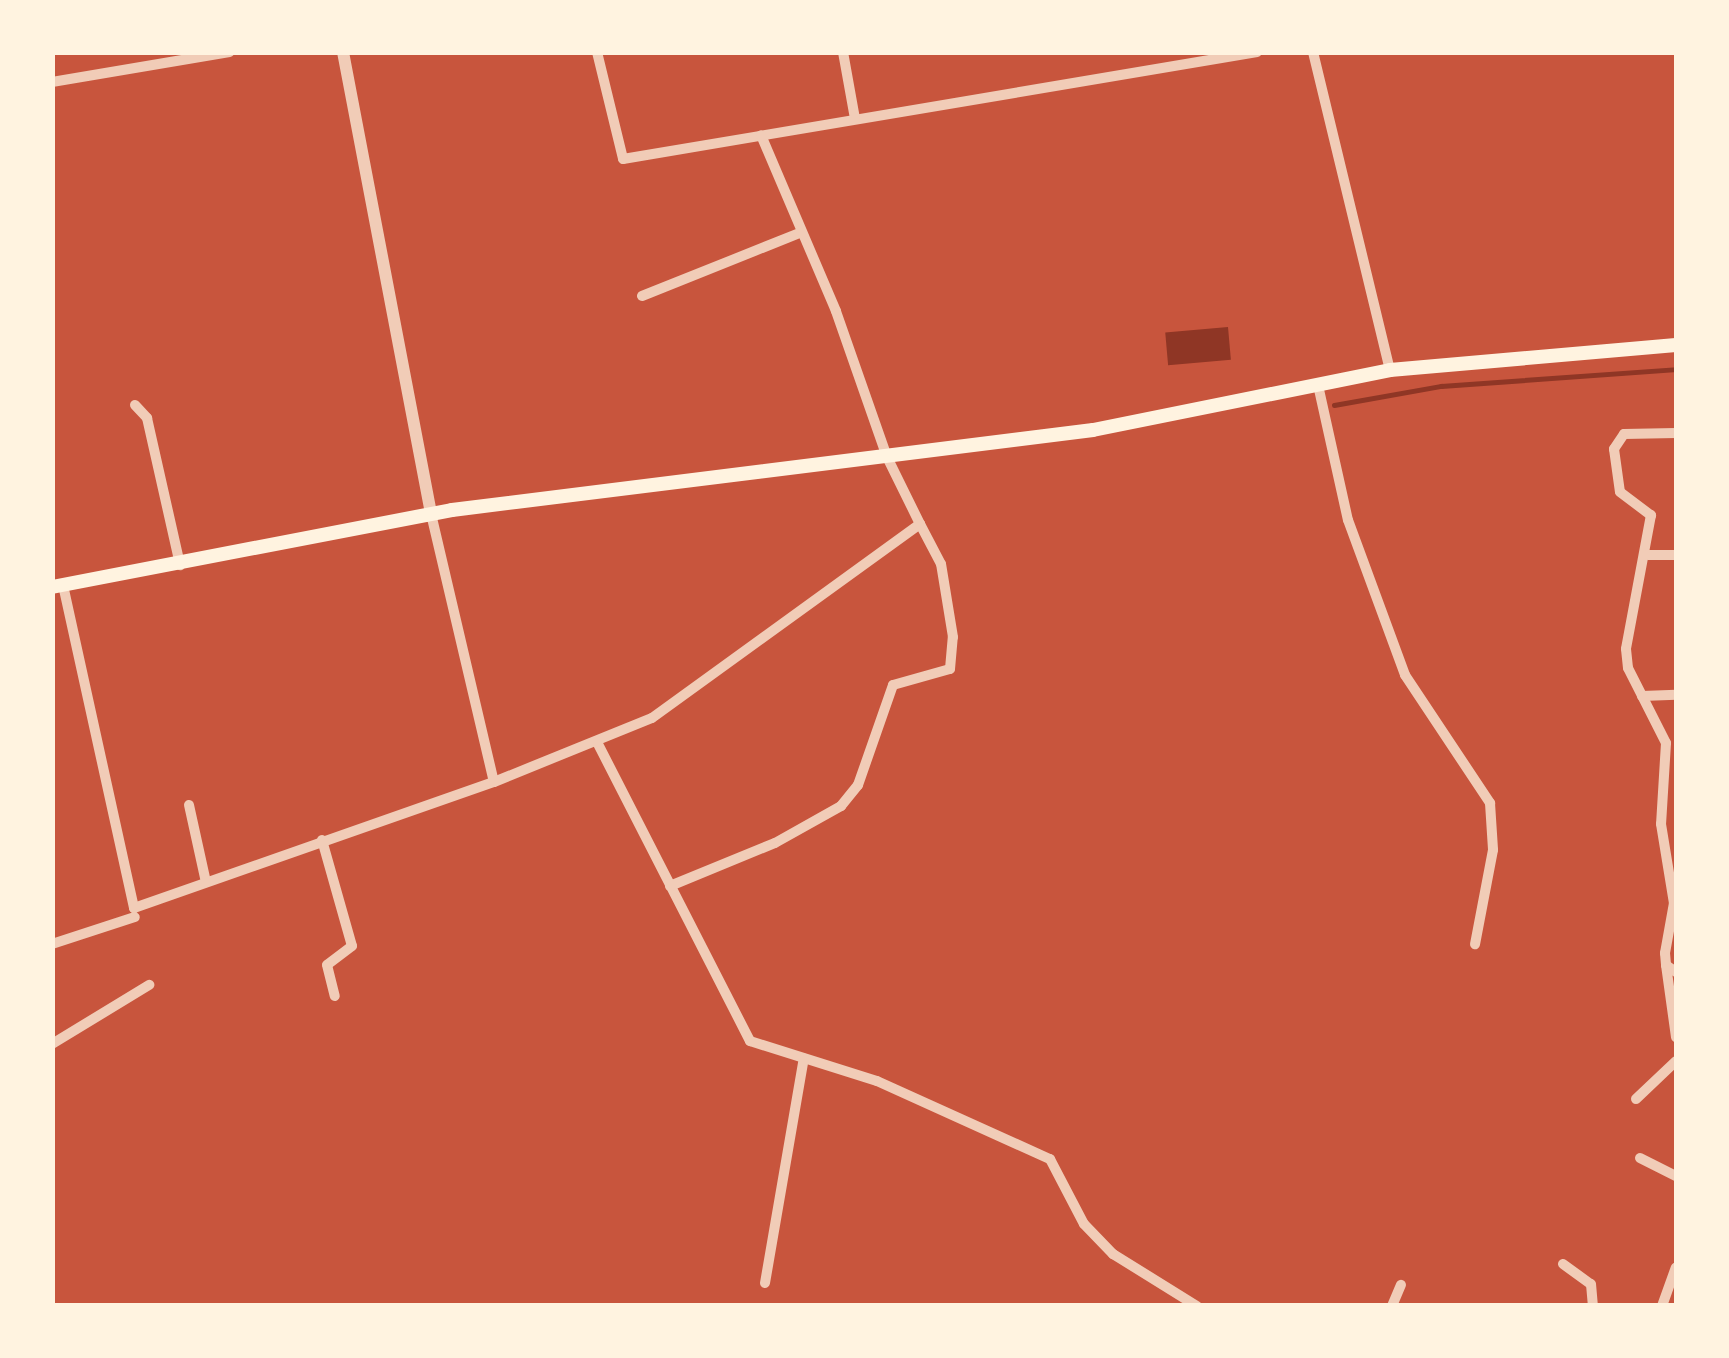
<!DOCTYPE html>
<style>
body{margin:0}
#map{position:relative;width:1729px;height:1358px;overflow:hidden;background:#c8553d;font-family:Karla,sans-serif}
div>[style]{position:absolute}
.water>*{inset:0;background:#8f3625;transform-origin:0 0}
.stream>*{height:5px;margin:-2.5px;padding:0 2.5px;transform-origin:2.5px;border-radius:2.5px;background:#8f3625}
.minor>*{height:10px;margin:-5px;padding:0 5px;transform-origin:5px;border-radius:5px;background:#f1ccb7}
.tertiary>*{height:12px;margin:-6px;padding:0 6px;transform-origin:6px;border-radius:6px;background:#f1ccb7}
.secondary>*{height:14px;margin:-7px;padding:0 7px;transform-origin:7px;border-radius:7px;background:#fff3e0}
span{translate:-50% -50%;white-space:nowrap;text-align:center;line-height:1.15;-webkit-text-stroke:10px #fff3e0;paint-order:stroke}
.frame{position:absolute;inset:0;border:55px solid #fff3e0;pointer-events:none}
</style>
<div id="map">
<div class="water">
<div style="left:1228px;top:327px;width:33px;height:63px;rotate:85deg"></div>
</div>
<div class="stream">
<div style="left:1334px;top:405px;width:109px;rotate:-10.1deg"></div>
<div style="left:1441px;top:386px;width:236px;rotate:-4.1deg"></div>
</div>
<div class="minor">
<div style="left:597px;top:52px;width:110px;rotate:76.3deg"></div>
<div style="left:623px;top:159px;width:643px;rotate:-9.58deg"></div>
<div style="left:843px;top:52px;width:68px;rotate:79.8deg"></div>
<div style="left:1313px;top:52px;width:327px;rotate:76.4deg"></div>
<div style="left:52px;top:82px;width:180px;rotate:-9.6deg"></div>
<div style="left:642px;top:296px;width:172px;rotate:-21.8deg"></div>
<div style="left:1318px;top:385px;width:138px;rotate:77.5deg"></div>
<div style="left:1348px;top:520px;width:165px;rotate:69.8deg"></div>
<div style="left:1405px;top:675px;width:154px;rotate:56.4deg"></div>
<div style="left:1490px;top:803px;width:47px;rotate:86.3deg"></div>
<div style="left:1493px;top:850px;width:96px;rotate:100.8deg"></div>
<div style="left:135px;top:405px;width:18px;rotate:47deg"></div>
<div style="left:147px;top:418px;width:151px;rotate:77.3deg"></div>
<div style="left:1676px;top:433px;width:52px;rotate:178.9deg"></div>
<div style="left:1624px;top:434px;width:18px;rotate:124deg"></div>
<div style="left:1614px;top:449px;width:43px;rotate:82.1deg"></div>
<div style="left:1620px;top:492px;width:39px;rotate:37deg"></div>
<div style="left:1651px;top:515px;width:136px;rotate:100.6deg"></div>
<div style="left:1626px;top:649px;width:19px;rotate:84deg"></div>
<div style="left:1628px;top:668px;width:84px;rotate:63.1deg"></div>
<div style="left:1666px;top:743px;width:81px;rotate:93.5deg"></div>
<div style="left:1661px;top:824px;width:80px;rotate:80.7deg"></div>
<div style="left:1674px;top:903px;width:51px;rotate:100.2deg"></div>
<div style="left:1665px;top:953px;width:12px;rotate:85deg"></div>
<div style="left:1666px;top:965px;width:12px;rotate:35deg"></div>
<div style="left:432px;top:518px;width:271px;rotate:76.8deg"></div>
<div style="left:1648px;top:555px;width:28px"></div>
<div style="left:63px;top:585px;width:331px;rotate:77.6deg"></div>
<div style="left:134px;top:908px;width:381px;rotate:-19.3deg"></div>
<div style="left:494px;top:782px;width:170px;rotate:-22.1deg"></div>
<div style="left:652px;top:718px;width:331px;rotate:-35.9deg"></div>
<div style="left:920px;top:524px;width:75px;rotate:-116.2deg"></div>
<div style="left:887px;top:457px;width:155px;rotate:-109.3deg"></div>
<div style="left:836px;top:311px;width:191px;rotate:-113.1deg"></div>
<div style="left:1642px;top:696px;width:34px;rotate:-2deg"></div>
<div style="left:597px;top:742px;width:336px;rotate:62.9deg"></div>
<div style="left:750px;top:1041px;width:133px;rotate:17.5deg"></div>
<div style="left:877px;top:1081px;width:190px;rotate:24.3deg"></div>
<div style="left:1050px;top:1159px;width:73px;rotate:62.4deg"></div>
<div style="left:1084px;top:1224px;width:42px;rotate:46deg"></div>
<div style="left:1113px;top:1254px;width:99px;rotate:31.8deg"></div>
<div style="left:189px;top:805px;width:79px;rotate:77.6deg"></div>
<div style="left:322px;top:840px;width:110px;rotate:74.2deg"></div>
<div style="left:352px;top:946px;width:31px;rotate:143deg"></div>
<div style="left:327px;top:965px;width:32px;rotate:76deg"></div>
<div style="left:670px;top:886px;width:113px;rotate:-22.3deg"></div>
<div style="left:775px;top:843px;width:76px;rotate:-29.3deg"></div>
<div style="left:841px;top:806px;width:27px;rotate:-51deg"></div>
<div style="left:858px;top:785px;width:106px;rotate:-70.7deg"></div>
<div style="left:893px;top:685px;width:59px;rotate:-15.7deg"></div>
<div style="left:950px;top:669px;width:32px;rotate:-85deg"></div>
<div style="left:953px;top:637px;width:74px;rotate:-99.3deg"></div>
<div style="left:941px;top:564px;width:45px;rotate:-117.7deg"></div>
<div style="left:52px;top:944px;width:87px;rotate:-18deg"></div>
<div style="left:1666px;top:965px;width:73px;rotate:82.1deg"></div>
<div style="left:52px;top:1044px;width:114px;rotate:-31.3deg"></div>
<div style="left:1636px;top:1099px;width:55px;rotate:-43.5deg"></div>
<div style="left:1640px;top:1158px;width:40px;rotate:26.6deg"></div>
<div style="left:1563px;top:1264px;width:34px;rotate:36deg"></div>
<div style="left:1591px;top:1284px;width:22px;rotate:85deg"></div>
<div style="left:765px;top:1283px;width:228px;rotate:-80.2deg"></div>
<div style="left:1392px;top:1306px;width:23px;rotate:-67deg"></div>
<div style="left:1662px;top:1306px;width:41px;rotate:-70.3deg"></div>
</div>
<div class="tertiary">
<div style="left:343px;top:52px;width:474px;rotate:79.2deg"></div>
</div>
<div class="secondary">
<div style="left:52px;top:587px;width:407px;rotate:-10.9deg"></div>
<div style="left:452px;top:510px;width:646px;rotate:-7.11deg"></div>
<div style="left:1093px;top:430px;width:303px;rotate:-11.4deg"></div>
<div style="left:1390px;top:370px;width:287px;rotate:-5deg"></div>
</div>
<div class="frame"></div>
</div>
